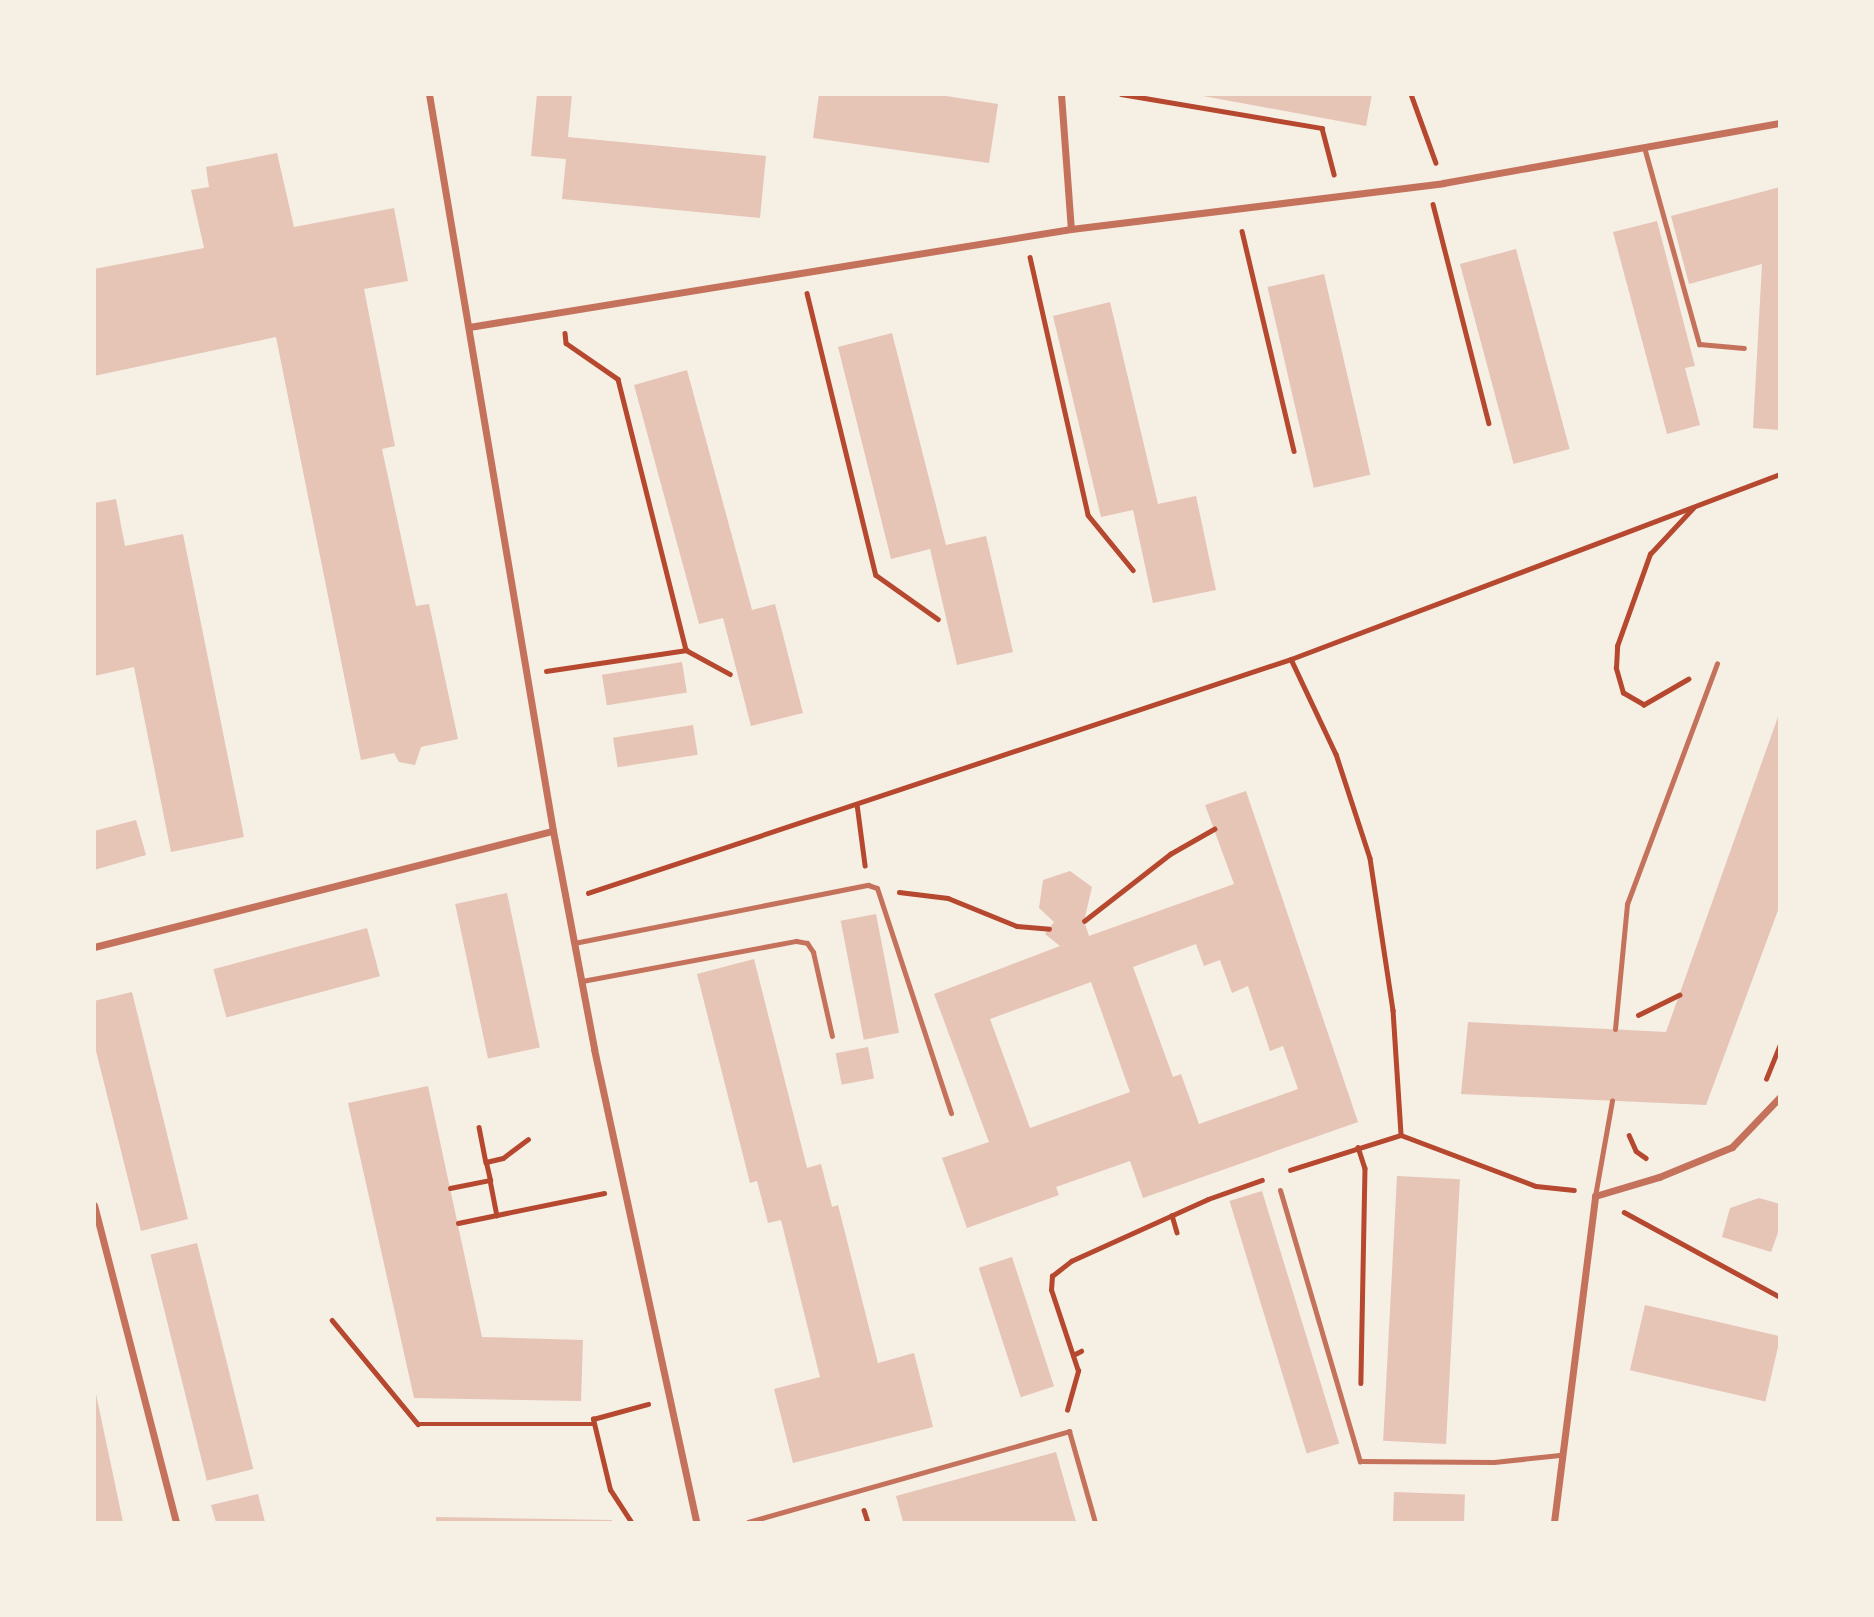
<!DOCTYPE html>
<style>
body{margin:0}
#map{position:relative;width:1874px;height:1617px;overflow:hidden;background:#f6efe4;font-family:"Fira Sans",sans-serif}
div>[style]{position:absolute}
.building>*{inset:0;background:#e6c5b7;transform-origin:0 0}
.path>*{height:4.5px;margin:-2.25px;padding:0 2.25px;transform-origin:2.25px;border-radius:2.25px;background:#b5482f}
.service>*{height:5px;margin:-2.5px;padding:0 2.5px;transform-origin:2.5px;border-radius:2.5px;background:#c5725c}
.minor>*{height:7px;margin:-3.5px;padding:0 3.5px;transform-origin:3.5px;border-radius:3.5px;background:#c5725c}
span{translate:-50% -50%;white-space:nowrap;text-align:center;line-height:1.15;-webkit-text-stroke:5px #f6efe4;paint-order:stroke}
.frame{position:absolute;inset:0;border:96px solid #f6efe4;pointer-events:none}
</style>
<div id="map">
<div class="building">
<div style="clip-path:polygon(537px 94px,572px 94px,568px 137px,766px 156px,760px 218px,562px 199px,566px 159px,531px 156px)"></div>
<div style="clip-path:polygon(819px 94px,933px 94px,998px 104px,989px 163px,813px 138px)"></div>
<div style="clip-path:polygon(1192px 94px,1372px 94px,1366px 126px)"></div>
<div style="clip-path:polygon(277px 153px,294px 227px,394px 208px,408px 281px,364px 289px,395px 446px,382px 449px,416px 606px,429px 604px,458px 739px,421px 747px,415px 765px,399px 762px,394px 753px,361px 760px,276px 337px,94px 376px,94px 269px,204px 248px,191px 190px,209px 187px,206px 167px)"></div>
<div style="clip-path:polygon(1780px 187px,1780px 430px,1753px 428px,1762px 264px,1689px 284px,1671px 216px)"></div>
<div style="clip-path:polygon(1657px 221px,1695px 366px,1685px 368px,1700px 425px,1667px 434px,1613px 232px)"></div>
<div style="left:1516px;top:249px;width:207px;height:58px;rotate:75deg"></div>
<div style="left:1324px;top:274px;width:206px;height:58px;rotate:77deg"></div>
<div style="clip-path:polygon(1110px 302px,1158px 504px,1196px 496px,1216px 590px,1153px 603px,1133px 510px,1101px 517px,1053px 316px)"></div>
<div style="clip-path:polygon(892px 333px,946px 545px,986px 536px,1013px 652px,957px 665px,930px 549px,891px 559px,838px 347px)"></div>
<div style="clip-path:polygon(687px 370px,752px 610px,775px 604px,803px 713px,751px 726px,723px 618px,699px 624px,634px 385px)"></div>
<div style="clip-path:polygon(116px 499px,125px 546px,183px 534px,244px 837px,171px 852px,134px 667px,94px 676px,94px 503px)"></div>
<div style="left:682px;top:662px;width:31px;height:81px;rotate:81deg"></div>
<div style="clip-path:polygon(1779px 714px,1780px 905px,1706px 1105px,1461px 1094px,1468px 1022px,1666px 1032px)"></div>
<div style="left:693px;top:725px;width:30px;height:81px;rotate:81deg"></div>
<div style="clip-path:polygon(evenodd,1246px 791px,1358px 1122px,1143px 1198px,1130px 1161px,1056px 1187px,1059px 1195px,967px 1228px,942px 1158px,989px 1142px,934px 994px,1060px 946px,1045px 934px,1054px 922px,1039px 908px,1043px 880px,1070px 871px,1092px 887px,1084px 921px,1089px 936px,1234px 884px,1205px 805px,1246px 791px,1196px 944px,1204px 966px,1220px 960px,1232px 993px,1248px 986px,1270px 1051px,1283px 1046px,1298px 1089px,1199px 1124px,1181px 1074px,1173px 1077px,1133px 967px,1196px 944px,1246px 791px,1091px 982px,1130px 1092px,1030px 1128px,990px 1019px,1091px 982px)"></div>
<div style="clip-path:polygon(136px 820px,146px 855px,94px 870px,94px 831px)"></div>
<div style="left:507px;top:893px;width:158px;height:53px;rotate:78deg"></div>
<div style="left:876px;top:914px;width:121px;height:36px;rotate:79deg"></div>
<div style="left:367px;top:928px;width:50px;height:159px;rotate:75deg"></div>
<div style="clip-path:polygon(754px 959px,807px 1168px,821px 1164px,832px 1207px,838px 1205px,878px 1363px,914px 1353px,933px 1427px,793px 1463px,774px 1389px,820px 1377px,781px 1220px,768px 1223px,757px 1181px,750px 1183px,697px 974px)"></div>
<div style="clip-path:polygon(132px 992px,188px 1219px,141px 1231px,94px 1043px,94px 1001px)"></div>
<div style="left:868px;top:1047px;width:32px;height:33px;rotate:79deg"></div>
<div style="clip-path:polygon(428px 1086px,482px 1337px,583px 1340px,581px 1401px,414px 1398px,348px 1103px)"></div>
<div style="left:1397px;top:1176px;width:63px;height:265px;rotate:3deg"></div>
<div style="left:1262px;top:1191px;width:264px;height:34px;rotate:73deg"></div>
<div style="clip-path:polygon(1759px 1198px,1780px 1204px,1780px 1227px,1771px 1252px,1722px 1237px,1730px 1208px)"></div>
<div style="left:197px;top:1243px;width:233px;height:48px;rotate:76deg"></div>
<div style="left:1012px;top:1257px;width:136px;height:35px;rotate:72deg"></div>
<div style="left:1645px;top:1305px;width:139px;height:67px;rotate:13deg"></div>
<div style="clip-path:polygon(94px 1395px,96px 1394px,123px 1522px,94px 1522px)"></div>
<div style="clip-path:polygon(1056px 1452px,1076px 1522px,903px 1522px,896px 1496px)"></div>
<div style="left:1394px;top:1492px;width:71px;height:30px;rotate:2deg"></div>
<div style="clip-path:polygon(258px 1494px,265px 1522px,216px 1522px,211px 1505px)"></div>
<div style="clip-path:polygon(436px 1517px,612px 1520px,612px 1522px,436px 1522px)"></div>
</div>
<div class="path">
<div style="left:1121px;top:94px;width:204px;rotate:9.6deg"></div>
<div style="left:1322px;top:128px;width:48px;rotate:75.4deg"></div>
<div style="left:1411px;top:94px;width:73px;rotate:70.1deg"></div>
<div style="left:1433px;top:204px;width:226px;rotate:75.7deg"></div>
<div style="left:1242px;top:231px;width:226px;rotate:76.7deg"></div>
<div style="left:1030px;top:257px;width:264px;rotate:77.3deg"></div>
<div style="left:1088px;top:515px;width:71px;rotate:50.7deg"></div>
<div style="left:807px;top:293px;width:290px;rotate:76.3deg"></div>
<div style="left:876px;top:575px;width:76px;rotate:35.4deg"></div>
<div style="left:565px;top:333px;width:10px;rotate:84deg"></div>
<div style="left:566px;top:343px;width:63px;rotate:34.7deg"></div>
<div style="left:618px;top:379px;width:279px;rotate:75.9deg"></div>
<div style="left:1291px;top:659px;width:105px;rotate:64.7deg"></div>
<div style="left:1336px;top:754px;width:109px;rotate:71.9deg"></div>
<div style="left:1370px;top:858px;width:154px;rotate:81.4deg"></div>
<div style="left:1393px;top:1010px;width:125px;rotate:86.3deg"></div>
<div style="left:546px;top:671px;width:142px;rotate:-8.5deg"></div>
<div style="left:686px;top:650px;width:50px;rotate:28.6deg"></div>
<div style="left:1689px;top:679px;width:52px;rotate:150deg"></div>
<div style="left:1644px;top:705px;width:24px;rotate:-150deg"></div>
<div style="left:1623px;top:693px;width:26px;rotate:-106deg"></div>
<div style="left:1616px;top:668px;width:22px;rotate:-87deg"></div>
<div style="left:1617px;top:646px;width:98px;rotate:-70.3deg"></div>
<div style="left:1650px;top:554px;width:63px;rotate:-46.9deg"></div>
<div style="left:857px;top:804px;width:62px;rotate:82.5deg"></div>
<div style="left:899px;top:892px;width:49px;rotate:7deg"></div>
<div style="left:948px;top:898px;width:74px;rotate:22.1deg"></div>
<div style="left:1017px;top:926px;width:32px;rotate:5deg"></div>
<div style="left:588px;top:893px;width:741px;rotate:-18.41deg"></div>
<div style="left:1291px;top:659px;width:523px;rotate:-20.72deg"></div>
<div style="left:1084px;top:921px;width:109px;rotate:-37.9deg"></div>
<div style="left:1170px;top:854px;width:51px;rotate:-29.6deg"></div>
<div style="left:1638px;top:1015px;width:46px;rotate:-26deg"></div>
<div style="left:1766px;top:1079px;width:38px;rotate:-68deg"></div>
<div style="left:479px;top:1127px;width:36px;rotate:79deg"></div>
<div style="left:1629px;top:1135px;width:17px;rotate:66deg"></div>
<div style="left:1636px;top:1151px;width:12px;rotate:35deg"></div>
<div style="left:1358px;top:1147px;width:22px;rotate:72deg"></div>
<div style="left:1365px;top:1168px;width:215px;rotate:91.1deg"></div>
<div style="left:1290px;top:1170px;width:116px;rotate:-17.5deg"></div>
<div style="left:1401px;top:1135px;width:144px;rotate:20.7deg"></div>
<div style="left:1536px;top:1186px;width:38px;rotate:6deg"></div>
<div style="left:490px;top:1180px;width:18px;rotate:-103deg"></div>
<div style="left:486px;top:1162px;width:17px;rotate:-13deg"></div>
<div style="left:503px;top:1158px;width:31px;rotate:-37deg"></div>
<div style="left:450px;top:1188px;width:41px;rotate:-11.3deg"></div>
<div style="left:490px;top:1180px;width:36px;rotate:79deg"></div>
<div style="left:1624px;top:1212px;width:178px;rotate:28.6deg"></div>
<div style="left:1172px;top:1215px;width:18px;rotate:74deg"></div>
<div style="left:458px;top:1223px;width:149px;rotate:-11.6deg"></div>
<div style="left:332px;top:1320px;width:135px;rotate:50.4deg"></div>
<div style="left:418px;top:1424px;width:176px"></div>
<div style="left:1073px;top:1355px;width:9px;rotate:-27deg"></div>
<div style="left:1067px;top:1410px;width:41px;rotate:-74.2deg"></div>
<div style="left:1078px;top:1371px;width:85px;rotate:-108.4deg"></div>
<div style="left:1051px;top:1290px;width:14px;rotate:-86deg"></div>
<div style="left:1052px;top:1276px;width:24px;rotate:-38deg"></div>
<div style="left:1071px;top:1261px;width:150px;rotate:-24.3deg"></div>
<div style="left:1208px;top:1199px;width:57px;rotate:-19.4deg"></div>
<div style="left:864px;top:1510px;width:13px;rotate:72deg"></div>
<div style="left:631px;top:1522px;width:38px;rotate:-123deg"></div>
<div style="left:610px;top:1490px;width:73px;rotate:-103.5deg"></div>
<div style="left:593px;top:1419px;width:57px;rotate:-15.3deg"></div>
</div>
<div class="service">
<div style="left:1644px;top:147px;width:205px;rotate:74.4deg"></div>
<div style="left:1699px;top:344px;width:45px;rotate:5.1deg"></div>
<div style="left:574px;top:943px;width:300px;rotate:-11.2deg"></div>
<div style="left:868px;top:885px;width:9px;rotate:18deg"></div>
<div style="left:877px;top:888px;width:237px;rotate:71.8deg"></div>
<div style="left:582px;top:981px;width:218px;rotate:-10.6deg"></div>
<div style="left:796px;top:941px;width:11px;rotate:10deg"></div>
<div style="left:807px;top:943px;width:11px;rotate:56deg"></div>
<div style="left:813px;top:952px;width:86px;rotate:77.3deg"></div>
<div style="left:1615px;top:1029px;width:126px;rotate:-84.5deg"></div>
<div style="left:1627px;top:904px;width:257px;rotate:-69.5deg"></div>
<div style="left:1280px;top:1190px;width:283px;rotate:73.6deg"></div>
<div style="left:1360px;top:1461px;width:134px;rotate:0.4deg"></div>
<div style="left:1494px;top:1462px;width:66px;rotate:-6.1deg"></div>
<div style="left:1595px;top:1196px;width:97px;rotate:-79.9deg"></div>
<div style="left:748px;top:1522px;width:334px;rotate:-15.8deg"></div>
<div style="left:1069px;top:1431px;width:95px;rotate:74.1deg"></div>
</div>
<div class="minor">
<div style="left:429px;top:94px;width:747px;rotate:80.45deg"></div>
<div style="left:553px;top:831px;width:222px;rotate:79.3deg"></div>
<div style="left:594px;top:1049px;width:484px;rotate:77.8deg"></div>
<div style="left:1061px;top:94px;width:135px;rotate:85.8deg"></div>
<div style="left:469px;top:327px;width:610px;rotate:-9.25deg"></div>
<div style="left:1071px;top:229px;width:375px;rotate:-7deg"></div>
<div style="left:1443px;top:183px;width:342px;rotate:-10.1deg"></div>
<div style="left:94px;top:947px;width:473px;rotate:-14.2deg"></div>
<div style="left:94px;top:1205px;width:327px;rotate:75.5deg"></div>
<div style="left:1554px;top:1522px;width:329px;rotate:-82.8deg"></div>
<div style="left:1595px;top:1196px;width:67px;rotate:-16.5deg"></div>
<div style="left:1659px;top:1177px;width:79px;rotate:-22.3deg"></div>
<div style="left:1732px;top:1147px;width:69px;rotate:-46.2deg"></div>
</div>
<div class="frame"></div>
</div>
